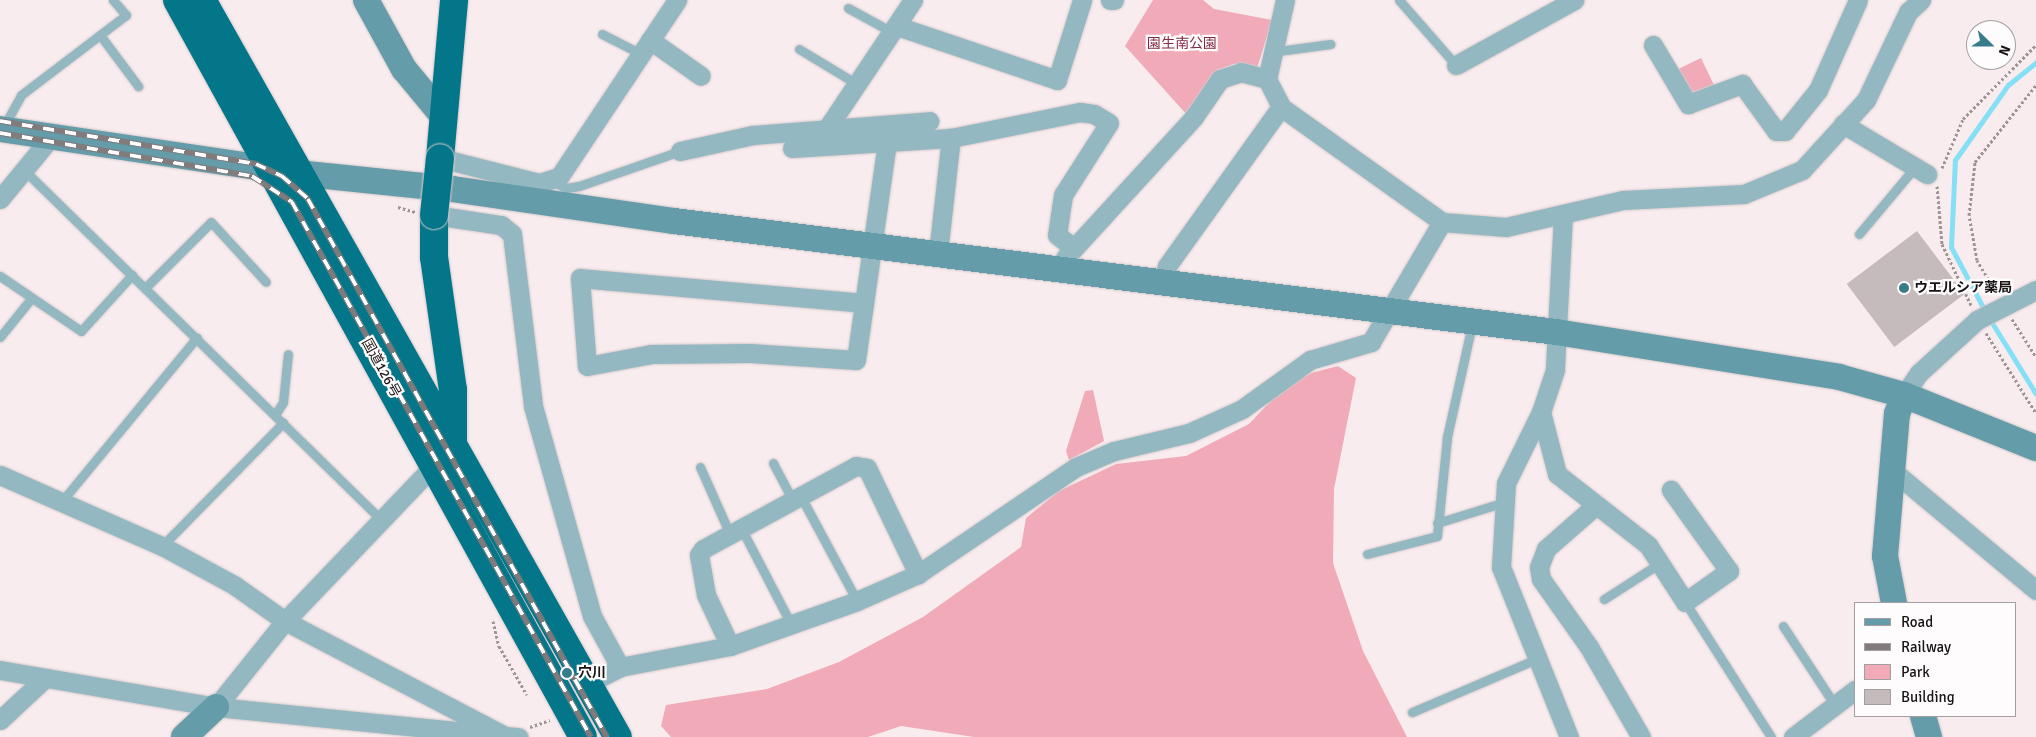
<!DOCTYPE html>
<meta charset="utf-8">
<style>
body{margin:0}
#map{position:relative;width:2036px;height:737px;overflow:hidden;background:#f8ecee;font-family:Signika,"Noto Sans JP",sans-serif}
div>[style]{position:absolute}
.green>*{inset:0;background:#f0aab8}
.stream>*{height:5px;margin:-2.5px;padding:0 2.5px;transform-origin:2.5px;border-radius:2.5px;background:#86e0f5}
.building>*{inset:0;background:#c5babc;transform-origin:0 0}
.path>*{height:3px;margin-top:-1.5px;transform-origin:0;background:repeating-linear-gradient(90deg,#9c9495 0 2.5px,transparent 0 5px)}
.roads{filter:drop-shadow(0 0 1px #d4c9cb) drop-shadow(0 0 1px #d4c9cb)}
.lane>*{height:9px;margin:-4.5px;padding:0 4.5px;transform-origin:4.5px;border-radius:4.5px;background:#94b8c1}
.street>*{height:19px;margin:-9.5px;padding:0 9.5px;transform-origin:9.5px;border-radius:9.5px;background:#94b8c1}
.secondary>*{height:26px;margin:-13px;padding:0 13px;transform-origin:13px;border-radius:13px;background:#649ca9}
.highway>*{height:28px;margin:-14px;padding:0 14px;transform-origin:14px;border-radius:14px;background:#037689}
.rail>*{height:5.5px;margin-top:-2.75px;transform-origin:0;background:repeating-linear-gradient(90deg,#fffcfd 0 11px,#827a7b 0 22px);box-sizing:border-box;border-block:1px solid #827a7b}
.bridges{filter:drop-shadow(0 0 1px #d4c9cb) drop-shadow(0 0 1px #d4c9cb)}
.highway-bridge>*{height:28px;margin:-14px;padding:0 14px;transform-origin:14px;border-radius:14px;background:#037689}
.dots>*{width:14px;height:14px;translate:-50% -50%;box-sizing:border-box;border:2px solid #fffcfd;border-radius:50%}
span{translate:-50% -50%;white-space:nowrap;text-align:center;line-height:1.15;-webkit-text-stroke:4.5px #fffcfd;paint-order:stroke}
.park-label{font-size:14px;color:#802a44}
.poi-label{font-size:14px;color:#181414;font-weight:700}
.left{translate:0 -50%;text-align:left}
.street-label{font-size:14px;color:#181414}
.legend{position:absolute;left:1854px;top:602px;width:162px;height:115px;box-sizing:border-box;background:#fffcfd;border:1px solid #a39fa0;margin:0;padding:6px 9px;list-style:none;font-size:15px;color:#181414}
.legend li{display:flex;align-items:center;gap:10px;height:25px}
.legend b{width:25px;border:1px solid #a39fa0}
.north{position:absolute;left:1966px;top:20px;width:50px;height:50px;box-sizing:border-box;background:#fffcfd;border:1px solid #a39fa0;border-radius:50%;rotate:112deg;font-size:14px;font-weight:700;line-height:20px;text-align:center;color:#181414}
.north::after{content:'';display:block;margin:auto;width:18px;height:22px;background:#377c8b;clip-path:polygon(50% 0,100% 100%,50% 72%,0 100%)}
</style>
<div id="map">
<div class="green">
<div style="clip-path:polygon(1153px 0,1203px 0,1214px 9px,1272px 20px,1257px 68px,1234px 64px,1218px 70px,1188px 116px,1125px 46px)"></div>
<div style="clip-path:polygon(1701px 58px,1714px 85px,1693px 92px,1684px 88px,1676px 70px)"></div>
<div style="clip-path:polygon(1338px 366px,1356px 378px,1334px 489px,1333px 563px,1363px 651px,1407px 737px,974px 737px,901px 726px,868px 737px,671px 737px,661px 726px,666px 705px,767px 689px,839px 662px,923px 617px,1021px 547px,1026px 518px,1059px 491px,1116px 464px,1186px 456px,1249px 424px,1281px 390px,1311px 373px)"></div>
<div style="clip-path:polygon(1093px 390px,1104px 441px,1069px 460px,1066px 451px,1085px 391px)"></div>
</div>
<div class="stream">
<div style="left:1985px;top:311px;width:72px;rotate:-118deg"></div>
<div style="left:1951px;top:247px;width:87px;rotate:-87.4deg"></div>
<div style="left:1955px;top:160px;width:92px;rotate:-54.8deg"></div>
<div style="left:2008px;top:85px;width:36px;rotate:-39deg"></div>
<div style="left:1989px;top:318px;width:89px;rotate:58.3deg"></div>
</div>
<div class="building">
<div style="left:1917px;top:231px;width:79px;height:88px;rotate:53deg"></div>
</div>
<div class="path">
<div style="left:1942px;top:168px;width:53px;rotate:-66.8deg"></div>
<div style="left:1963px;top:119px;width:104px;rotate:-45.4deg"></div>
<div style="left:1937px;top:186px;width:58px;rotate:85.1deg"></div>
<div style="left:1942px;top:244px;width:68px;rotate:64.6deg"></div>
<div style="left:398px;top:207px;width:18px;rotate:16deg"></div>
<div style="left:1996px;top:292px;width:37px;rotate:-121deg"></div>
<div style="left:1977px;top:260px;width:46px;rotate:-100.1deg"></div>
<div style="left:1969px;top:215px;width:53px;rotate:-83.5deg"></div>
<div style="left:1975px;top:162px;width:98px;rotate:-51.6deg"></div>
<div style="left:2012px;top:319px;width:45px;rotate:57.7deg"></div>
<div style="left:1986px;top:333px;width:94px;rotate:58deg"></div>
<div style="left:493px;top:621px;width:26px;rotate:77deg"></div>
<div style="left:499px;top:646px;width:56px;rotate:60.3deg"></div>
<div style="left:530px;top:727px;width:21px;rotate:-19deg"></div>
</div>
<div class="roads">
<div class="lane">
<div style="left:1399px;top:0;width:86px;rotate:48.8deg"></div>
<div style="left:848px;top:8px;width:50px;rotate:28.6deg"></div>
<div style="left:602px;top:34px;width:44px;rotate:27.1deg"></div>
<div style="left:100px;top:35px;width:64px;rotate:53.3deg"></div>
<div style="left:799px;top:49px;width:68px;rotate:31.1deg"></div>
<div style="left:1271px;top:52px;width:60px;rotate:-7.7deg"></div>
<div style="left:4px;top:126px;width:35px;rotate:-61deg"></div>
<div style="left:21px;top:95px;width:132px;rotate:-37.3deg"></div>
<div style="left:126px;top:15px;width:20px;rotate:-131deg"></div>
<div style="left:25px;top:171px;width:499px;rotate:44.4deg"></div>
<div style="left:552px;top:181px;width:16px;rotate:27deg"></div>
<div style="left:566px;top:188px;width:13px;rotate:-9deg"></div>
<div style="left:579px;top:186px;width:107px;rotate:-19.1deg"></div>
<div style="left:1859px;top:234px;width:87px;rotate:-50.1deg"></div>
<div style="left:0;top:276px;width:98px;rotate:34.2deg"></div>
<div style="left:81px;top:331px;width:76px;rotate:-47.7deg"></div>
<div style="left:145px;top:288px;width:93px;rotate:-45deg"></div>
<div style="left:211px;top:222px;width:81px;rotate:47.5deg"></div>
<div style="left:0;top:337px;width:48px;rotate:-51deg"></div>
<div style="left:275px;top:415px;width:15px;rotate:-58deg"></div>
<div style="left:283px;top:402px;width:48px;rotate:-84.1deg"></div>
<div style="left:773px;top:463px;width:41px;rotate:62.2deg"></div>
<div style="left:700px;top:467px;width:71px;rotate:66deg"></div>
<div style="left:800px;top:495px;width:120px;rotate:61.7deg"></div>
<div style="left:62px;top:501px;width:212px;rotate:-50.5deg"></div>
<div style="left:1437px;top:523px;width:71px;rotate:-17.2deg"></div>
<div style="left:740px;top:526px;width:110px;rotate:62.5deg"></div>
<div style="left:162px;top:546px;width:173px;rotate:-45.5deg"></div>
<div style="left:1367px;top:554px;width:72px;rotate:-14.4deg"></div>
<div style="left:1437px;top:536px;width:100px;rotate:-84.2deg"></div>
<div style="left:1447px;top:437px;width:116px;rotate:-77.5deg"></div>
<div style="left:1604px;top:599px;width:67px;rotate:-32.7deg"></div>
<div style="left:1685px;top:602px;width:160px;rotate:57.5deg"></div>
<div style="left:1783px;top:626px;width:93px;rotate:56.8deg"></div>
<div style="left:1412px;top:712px;width:135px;rotate:-23.1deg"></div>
</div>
<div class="street">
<div style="left:1110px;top:0;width:4px"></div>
<div style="left:1285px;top:0;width:81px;rotate:102.8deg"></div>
<div style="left:1267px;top:79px;width:31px;rotate:63deg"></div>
<div style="left:1281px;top:107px;width:198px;rotate:35.5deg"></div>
<div style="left:1442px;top:222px;width:64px;rotate:4.5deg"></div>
<div style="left:1506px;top:227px;width:120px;rotate:-13deg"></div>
<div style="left:1623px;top:200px;width:121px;rotate:-2.8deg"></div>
<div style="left:1744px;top:194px;width:63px;rotate:-22.5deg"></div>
<div style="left:1802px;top:170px;width:95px;rotate:-47.6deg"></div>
<div style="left:1866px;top:100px;width:98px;rotate:-64.5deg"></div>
<div style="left:1908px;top:12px;width:18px;rotate:-43deg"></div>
<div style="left:897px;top:26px;width:169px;rotate:18.6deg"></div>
<div style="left:1057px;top:80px;width:84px;rotate:-72.6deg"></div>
<div style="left:650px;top:40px;width:62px;rotate:35.2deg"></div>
<div style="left:1653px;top:45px;width:69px;rotate:59.3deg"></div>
<div style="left:1688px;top:104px;width:58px;rotate:-20.3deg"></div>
<div style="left:1742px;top:84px;width:58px;rotate:54.1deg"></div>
<div style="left:1776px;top:131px;width:9px"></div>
<div style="left:1785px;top:131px;width:53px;rotate:-51.2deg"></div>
<div style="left:1818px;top:90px;width:98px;rotate:-66deg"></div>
<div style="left:1456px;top:65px;width:135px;rotate:-28.8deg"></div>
<div style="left:1843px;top:124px;width:98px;rotate:30.8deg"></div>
<div style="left:828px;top:127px;width:153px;rotate:-56.2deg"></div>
<div style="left:792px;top:148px;width:159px;rotate:-3.6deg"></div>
<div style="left:951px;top:138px;width:132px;rotate:-11.4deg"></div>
<div style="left:1080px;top:112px;width:14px;rotate:8deg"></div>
<div style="left:1094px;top:114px;width:17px;rotate:31deg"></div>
<div style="left:1109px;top:123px;width:85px;rotate:122.6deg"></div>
<div style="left:1063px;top:195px;width:40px;rotate:98.5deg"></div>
<div style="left:1057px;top:235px;width:18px;rotate:38deg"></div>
<div style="left:680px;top:151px;width:75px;rotate:-12.4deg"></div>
<div style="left:753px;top:135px;width:177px;rotate:-4.5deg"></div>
<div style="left:440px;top:158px;width:102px;rotate:14.2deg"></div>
<div style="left:539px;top:183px;width:21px;rotate:-17deg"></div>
<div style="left:559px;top:177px;width:213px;rotate:-56.3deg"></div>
<div style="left:0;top:199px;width:82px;rotate:-50.5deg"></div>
<div style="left:434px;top:215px;width:68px;rotate:8.5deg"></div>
<div style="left:501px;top:225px;width:14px;rotate:39deg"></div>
<div style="left:512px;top:234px;width:173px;rotate:83deg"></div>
<div style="left:533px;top:406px;width:218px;rotate:74.3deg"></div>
<div style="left:592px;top:616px;width:58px;rotate:61.2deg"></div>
<div style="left:1563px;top:215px;width:155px;rotate:93deg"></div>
<div style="left:1555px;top:370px;width:44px;rotate:108.4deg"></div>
<div style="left:1541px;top:412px;width:79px;rotate:116.2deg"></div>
<div style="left:1506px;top:483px;width:84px;rotate:93.4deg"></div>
<div style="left:1501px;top:567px;width:183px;rotate:68.2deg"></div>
<div style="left:938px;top:253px;width:116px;rotate:-83.6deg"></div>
<div style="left:1065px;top:258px;width:191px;rotate:-47.5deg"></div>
<div style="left:1194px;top:117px;width:46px;rotate:-55.6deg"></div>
<div style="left:1220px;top:79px;width:22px;rotate:-18deg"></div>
<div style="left:1241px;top:72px;width:27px;rotate:15deg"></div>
<div style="left:1163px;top:283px;width:17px;rotate:-77deg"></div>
<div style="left:1167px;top:266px;width:196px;rotate:-54.4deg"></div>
<div style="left:864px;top:303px;width:285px;rotate:-175deg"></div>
<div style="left:580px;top:278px;width:88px;rotate:85.5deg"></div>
<div style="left:587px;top:366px;width:65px;rotate:-10.6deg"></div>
<div style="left:651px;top:354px;width:99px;rotate:-0.6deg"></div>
<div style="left:750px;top:353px;width:106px;rotate:3.8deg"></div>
<div style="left:856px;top:360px;width:220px;rotate:-81.9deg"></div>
<div style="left:1904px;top:395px;width:27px;rotate:-56deg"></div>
<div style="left:1919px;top:373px;width:79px;rotate:-42.4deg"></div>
<div style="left:1977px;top:320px;width:66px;rotate:-27deg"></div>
<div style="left:1541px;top:412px;width:64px;rotate:75.5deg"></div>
<div style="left:1557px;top:474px;width:115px;rotate:38deg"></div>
<div style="left:1648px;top:545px;width:68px;rotate:57deg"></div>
<div style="left:1685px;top:602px;width:54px;rotate:-35.2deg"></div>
<div style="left:1729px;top:571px;width:100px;rotate:-125.6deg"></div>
<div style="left:1893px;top:471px;width:186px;rotate:39.8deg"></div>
<div style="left:0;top:475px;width:177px;rotate:23.7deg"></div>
<div style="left:162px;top:546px;width:82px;rotate:28.4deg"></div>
<div style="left:234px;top:585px;width:62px;rotate:35.2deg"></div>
<div style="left:285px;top:621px;width:244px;rotate:27.6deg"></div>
<div style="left:1596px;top:505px;width:67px;rotate:138.7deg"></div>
<div style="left:1546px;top:549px;width:19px;rotate:111deg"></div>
<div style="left:1539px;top:567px;width:12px;rotate:81deg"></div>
<div style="left:1541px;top:579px;width:83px;rotate:54.8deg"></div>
<div style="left:1589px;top:647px;width:104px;rotate:60deg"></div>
<div style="left:730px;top:646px;width:56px;rotate:-115.2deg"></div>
<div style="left:706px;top:595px;width:41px;rotate:-99.9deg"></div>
<div style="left:699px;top:555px;width:7px;rotate:-56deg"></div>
<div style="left:703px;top:549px;width:174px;rotate:-28.5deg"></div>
<div style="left:856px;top:466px;width:11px;rotate:10deg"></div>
<div style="left:867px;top:468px;width:118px;rotate:64.3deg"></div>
<div style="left:0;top:670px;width:219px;rotate:9.7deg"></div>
<div style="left:216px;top:707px;width:304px;rotate:5.7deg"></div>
<div style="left:591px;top:682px;width:33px;rotate:-27deg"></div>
<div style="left:620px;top:667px;width:112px;rotate:-10.8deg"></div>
<div style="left:730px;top:646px;width:135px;rotate:-19.5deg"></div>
<div style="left:857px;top:601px;width:67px;rotate:-23.9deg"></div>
<div style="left:918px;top:574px;width:191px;rotate:-34.1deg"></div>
<div style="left:1076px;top:467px;width:41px;rotate:-22.8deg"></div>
<div style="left:1114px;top:451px;width:77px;rotate:-13.5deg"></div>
<div style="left:1189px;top:433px;width:58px;rotate:-24.4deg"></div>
<div style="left:1242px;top:409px;width:84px;rotate:-35.8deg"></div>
<div style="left:1310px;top:360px;width:64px;rotate:-16.4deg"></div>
<div style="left:1371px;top:342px;width:139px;rotate:-59.4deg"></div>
<div style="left:216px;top:707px;width:110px;rotate:-51.3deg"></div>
<div style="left:285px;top:621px;width:216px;rotate:-46.3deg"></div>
<div style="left:0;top:720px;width:62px;rotate:-43deg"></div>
<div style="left:1793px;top:737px;width:78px;rotate:-37.2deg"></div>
</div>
<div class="secondary">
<div style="left:366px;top:0;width:79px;rotate:61.2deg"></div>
<div style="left:404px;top:69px;width:60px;rotate:50.4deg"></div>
<div style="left:0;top:129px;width:300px;rotate:8.4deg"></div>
<div style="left:297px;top:173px;width:156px;rotate:5.9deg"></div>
<div style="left:452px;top:189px;width:224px;rotate:8.2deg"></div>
<div style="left:674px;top:221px;width:889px;rotate:7.17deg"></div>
<div style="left:1556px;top:332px;width:287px;rotate:9deg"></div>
<div style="left:1839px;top:377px;width:67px;rotate:15.5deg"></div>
<div style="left:1904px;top:395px;width:142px;rotate:21.9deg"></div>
<div style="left:1894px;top:603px;width:48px;rotate:-100.8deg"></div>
<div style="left:1885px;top:556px;width:143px;rotate:-85.2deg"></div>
<div style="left:1897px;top:414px;width:20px;rotate:-70deg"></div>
<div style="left:1923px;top:716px;width:22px;rotate:74deg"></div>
<div style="left:184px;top:737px;width:44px;rotate:-43.2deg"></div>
</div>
<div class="highway">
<div style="left:177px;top:0;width:841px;rotate:61.15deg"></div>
<div style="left:202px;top:0;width:846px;rotate:60.56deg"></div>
<div style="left:440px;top:158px;width:159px;rotate:-84.9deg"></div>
<div style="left:434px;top:215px;width:42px;rotate:90deg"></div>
<div style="left:434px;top:257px;width:134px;rotate:81.9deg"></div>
<div style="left:453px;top:390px;width:51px;rotate:90deg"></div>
</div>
</div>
<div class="rail">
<div style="left:0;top:121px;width:260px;rotate:9.5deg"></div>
<div style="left:256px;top:164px;width:29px;rotate:25deg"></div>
<div style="left:282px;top:176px;width:35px;rotate:41deg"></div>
<div style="left:308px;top:199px;width:616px;rotate:60.94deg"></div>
<div style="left:0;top:133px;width:256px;rotate:9.7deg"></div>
<div style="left:252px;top:176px;width:48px;rotate:33deg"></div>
<div style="left:292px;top:202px;width:613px;rotate:60.8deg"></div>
</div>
<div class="bridges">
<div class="highway-bridge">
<div style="left:434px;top:215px;width:57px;rotate:-84deg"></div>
</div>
</div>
<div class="dots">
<div style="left:1904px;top:288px;background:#377c8b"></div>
<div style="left:567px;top:673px;background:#377c8b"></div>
</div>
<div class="park-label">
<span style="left:1182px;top:44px">園生南公園</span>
</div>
<div class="poi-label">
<span class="left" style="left:1914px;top:288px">ウエルシア薬局</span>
<span class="left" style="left:578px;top:673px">穴川</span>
</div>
<div class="street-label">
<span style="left:381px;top:368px;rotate:61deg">国道126号</span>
</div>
<ul class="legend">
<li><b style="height:6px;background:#649ca9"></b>Road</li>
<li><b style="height:6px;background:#827a7b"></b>Railway</li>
<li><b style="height:14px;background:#f0aab8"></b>Park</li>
<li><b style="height:14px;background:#c5babc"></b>Building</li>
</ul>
<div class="north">N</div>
</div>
